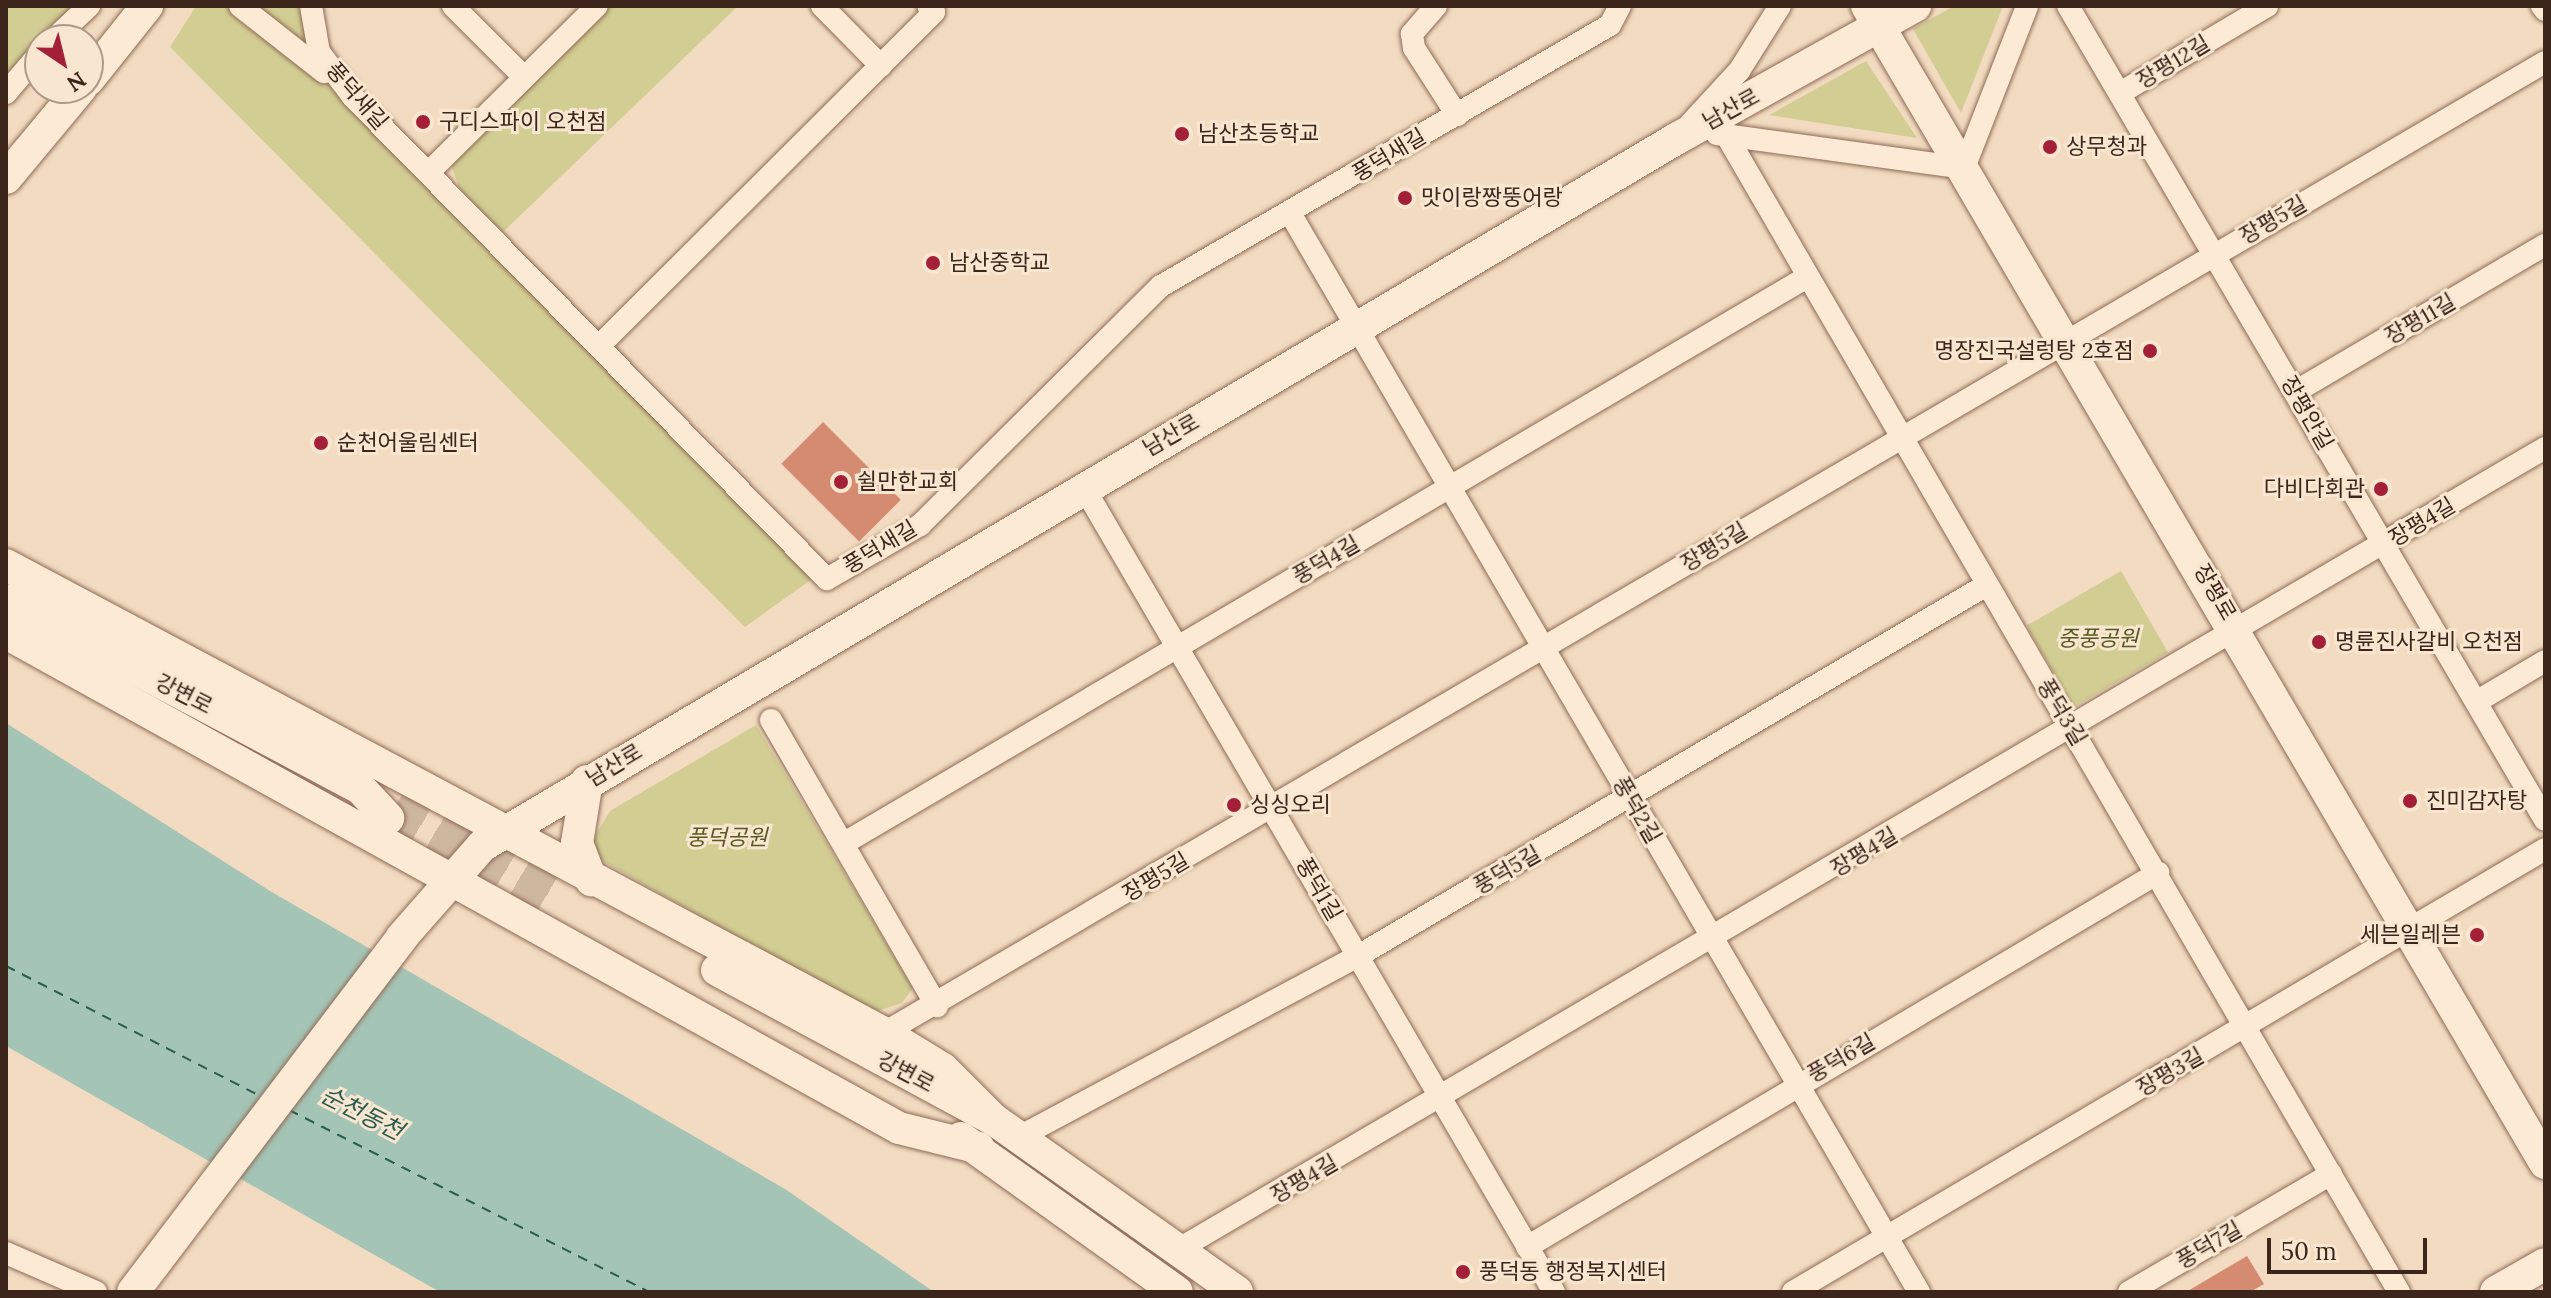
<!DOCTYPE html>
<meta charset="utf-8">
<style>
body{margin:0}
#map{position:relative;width:2551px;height:1298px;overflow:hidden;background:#f2dbc0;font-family:Lora,"Noto Sans KR",serif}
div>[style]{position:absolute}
.green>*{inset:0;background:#d2ce93;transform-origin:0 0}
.water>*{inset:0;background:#a4c4b5}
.ferry>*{height:2px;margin-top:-1px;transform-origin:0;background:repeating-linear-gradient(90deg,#2a5d51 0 10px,transparent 0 18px)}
.building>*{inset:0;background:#d58a72;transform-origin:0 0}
.secondary-tunnel>*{height:32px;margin-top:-16px;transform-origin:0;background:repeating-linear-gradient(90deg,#ceb79f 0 32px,transparent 0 48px)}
.roads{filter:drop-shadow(0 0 2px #8e6a56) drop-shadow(0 0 2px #8e6a56)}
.street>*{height:22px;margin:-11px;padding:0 11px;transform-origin:11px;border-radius:11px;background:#fcead5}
.secondary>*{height:32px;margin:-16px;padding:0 16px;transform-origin:16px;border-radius:16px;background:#fcead5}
.dots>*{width:22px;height:22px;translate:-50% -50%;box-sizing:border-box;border:4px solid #f9e6d1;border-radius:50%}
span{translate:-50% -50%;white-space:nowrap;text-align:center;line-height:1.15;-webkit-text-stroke:6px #f9e6d1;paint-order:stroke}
.street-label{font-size:22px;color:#3c261c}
.poi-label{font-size:22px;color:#3c261c}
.left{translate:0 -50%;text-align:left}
.right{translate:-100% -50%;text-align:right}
.park-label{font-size:22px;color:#565a20;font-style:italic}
.water-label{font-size:24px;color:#2a5d51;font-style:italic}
.frame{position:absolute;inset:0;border:8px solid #3c261c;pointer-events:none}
.north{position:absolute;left:24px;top:24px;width:80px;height:80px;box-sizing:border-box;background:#f9e6d1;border:2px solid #ad9989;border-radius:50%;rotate:145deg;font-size:22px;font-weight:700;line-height:32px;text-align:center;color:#3c261c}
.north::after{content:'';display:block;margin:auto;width:28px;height:36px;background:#a32037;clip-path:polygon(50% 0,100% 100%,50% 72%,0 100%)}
.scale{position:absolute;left:2267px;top:1238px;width:160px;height:36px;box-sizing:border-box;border:4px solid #3c261c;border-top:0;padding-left:10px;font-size:24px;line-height:28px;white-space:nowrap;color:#3c261c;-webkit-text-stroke:6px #f9e6d1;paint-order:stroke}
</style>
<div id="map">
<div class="green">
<div style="clip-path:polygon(6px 6px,75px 6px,6px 78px)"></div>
<div style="clip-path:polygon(196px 6px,308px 6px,327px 80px,347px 106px,816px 576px,745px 627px,170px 47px)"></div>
<div style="clip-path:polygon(603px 6px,738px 6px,503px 232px,459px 188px,450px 161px)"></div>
<div style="clip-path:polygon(1954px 6px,2003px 6px,1961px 113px,1913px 29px)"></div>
<div style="clip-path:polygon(1866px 61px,1917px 138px,1769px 115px)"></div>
<div style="left:2121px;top:571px;width:94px;height:109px;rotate:60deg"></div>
<div style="clip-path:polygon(756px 725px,913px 988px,902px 1003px,871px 1013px,594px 856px,593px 839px,610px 811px)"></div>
</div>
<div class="water">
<div style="clip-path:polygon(6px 723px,270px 891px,785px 1189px,934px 1292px,440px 1292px,6px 1046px)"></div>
</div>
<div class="ferry">
<div style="left:6px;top:966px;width:288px;rotate:27.1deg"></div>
<div style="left:289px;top:1110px;width:403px;rotate:26.8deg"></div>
</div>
<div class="building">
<div style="left:823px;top:422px;width:110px;height:59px;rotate:45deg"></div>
<div style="clip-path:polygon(2247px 1256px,2264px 1284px,2250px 1292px,2186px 1292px)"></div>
</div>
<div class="secondary-tunnel">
<div style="left:401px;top:796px;width:178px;rotate:29.3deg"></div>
<div style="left:388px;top:818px;width:176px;rotate:29.3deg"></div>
</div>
<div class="roads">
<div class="street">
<div style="left:240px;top:6px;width:107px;rotate:38.2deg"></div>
<div style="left:311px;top:6px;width:47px;rotate:80.1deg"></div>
<div style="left:319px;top:52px;width:56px;rotate:52.9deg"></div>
<div style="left:353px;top:97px;width:676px;rotate:45.48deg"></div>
<div style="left:827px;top:579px;width:108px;rotate:-30.1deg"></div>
<div style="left:920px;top:525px;width:339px;rotate:-44.8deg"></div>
<div style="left:1161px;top:286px;width:519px;rotate:-30.17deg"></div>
<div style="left:1610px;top:25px;width:21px;rotate:-62deg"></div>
<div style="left:453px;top:6px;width:100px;rotate:45deg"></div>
<div style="left:822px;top:6px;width:84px;rotate:45.5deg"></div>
<div style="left:1436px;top:6px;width:37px;rotate:131deg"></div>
<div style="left:1412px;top:34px;width:14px;rotate:82deg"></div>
<div style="left:1414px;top:48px;width:80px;rotate:57.3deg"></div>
<div style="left:2068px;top:6px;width:943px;rotate:59.63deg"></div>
<div style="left:2542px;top:6px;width:5px;rotate:53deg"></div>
<div style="left:53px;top:40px;width:50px;rotate:-43.4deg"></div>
<div style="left:6px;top:93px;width:52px;rotate:-49.6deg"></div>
<div style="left:2120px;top:93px;width:171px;rotate:-30.6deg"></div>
<div style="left:1691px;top:123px;width:71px;rotate:-47.3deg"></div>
<div style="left:1739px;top:71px;width:77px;rotate:-57.8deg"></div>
<div style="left:1725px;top:133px;width:1341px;rotate:59.82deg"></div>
<div style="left:1717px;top:134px;width:249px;rotate:7.8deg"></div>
<div style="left:1964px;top:168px;width:174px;rotate:-68.7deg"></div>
<div style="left:429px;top:172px;width:236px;rotate:-44.7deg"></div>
<div style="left:1290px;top:213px;width:1249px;rotate:59.76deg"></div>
<div style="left:601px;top:344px;width:470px;rotate:-44.9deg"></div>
<div style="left:934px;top:12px;width:8px;rotate:-135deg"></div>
<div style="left:2295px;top:392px;width:290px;rotate:-30.5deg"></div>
<div style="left:1083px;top:486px;width:934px;rotate:59.7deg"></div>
<div style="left:2476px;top:702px;width:80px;rotate:-30.7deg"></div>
<div style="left:771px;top:720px;width:331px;rotate:59.9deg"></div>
<div style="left:846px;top:842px;width:1115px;rotate:-30.45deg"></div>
<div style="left:884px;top:1033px;width:1924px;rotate:-30.31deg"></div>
<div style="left:1019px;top:1137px;width:384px;rotate:-28.1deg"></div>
<div style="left:1358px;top:956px;width:728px;rotate:-30.55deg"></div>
<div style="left:1527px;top:1247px;width:734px;rotate:-30.66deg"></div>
<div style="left:1179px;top:1249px;width:1584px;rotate:-30.39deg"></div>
<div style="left:6px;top:1253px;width:98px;rotate:23.4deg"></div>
<div style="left:1793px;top:1292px;width:873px;rotate:-30.5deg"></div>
<div style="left:2129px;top:1292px;width:234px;rotate:-30.3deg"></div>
</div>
<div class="secondary">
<div style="left:1867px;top:6px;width:1341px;rotate:59.63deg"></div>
<div style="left:88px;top:80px;width:95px;rotate:-51.4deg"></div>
<div style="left:6px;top:178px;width:117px;rotate:-50.2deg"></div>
<div style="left:6px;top:565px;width:995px;rotate:28.06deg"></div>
<div style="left:884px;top:1033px;width:69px;rotate:31.4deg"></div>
<div style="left:943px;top:1069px;width:71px;rotate:45deg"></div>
<div style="left:6px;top:600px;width:402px;rotate:28deg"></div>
<div style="left:361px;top:789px;width:40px;rotate:47deg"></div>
<div style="left:6px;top:633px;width:1021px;rotate:29deg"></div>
<div style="left:899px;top:1128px;width:82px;rotate:14deg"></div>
<div style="left:587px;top:781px;width:63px;rotate:99.2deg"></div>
<div style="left:577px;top:843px;width:40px;rotate:69deg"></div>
<div style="left:717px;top:970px;width:314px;rotate:28.4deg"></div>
<div style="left:993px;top:1119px;width:299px;rotate:35.3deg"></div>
<div style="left:961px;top:1138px;width:265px;rotate:35.5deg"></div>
<div style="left:133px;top:1292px;width:445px;rotate:-52.8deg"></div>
<div style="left:402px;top:937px;width:121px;rotate:-48.7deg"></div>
<div style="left:482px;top:846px;width:1388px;rotate:-30.63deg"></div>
<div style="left:1676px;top:139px;width:274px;rotate:-29.1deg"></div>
<div style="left:2496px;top:1292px;width:56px;rotate:-29.7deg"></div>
</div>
</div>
<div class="dots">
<div style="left:423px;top:122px;background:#a32037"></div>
<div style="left:1182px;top:134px;background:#a32037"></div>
<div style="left:2050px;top:147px;background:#a32037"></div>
<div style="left:1405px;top:198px;background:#a32037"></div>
<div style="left:933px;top:263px;background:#a32037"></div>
<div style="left:2150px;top:351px;background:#a32037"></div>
<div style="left:321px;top:443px;background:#a32037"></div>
<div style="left:841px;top:482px;background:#a32037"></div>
<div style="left:2381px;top:489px;background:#a32037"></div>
<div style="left:2319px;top:642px;background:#a32037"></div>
<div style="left:2410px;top:801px;background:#a32037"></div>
<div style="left:1234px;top:805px;background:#a32037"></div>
<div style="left:2477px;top:935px;background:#a32037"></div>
<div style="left:1463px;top:1272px;background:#a32037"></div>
</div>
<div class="street-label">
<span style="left:2173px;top:62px;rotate:-31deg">장평12길</span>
<span style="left:357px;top:96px;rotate:49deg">풍덕새길</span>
<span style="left:1731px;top:109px;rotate:-29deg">남산로</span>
<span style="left:1389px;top:155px;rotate:-31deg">풍덕새길</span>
<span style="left:2273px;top:220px;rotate:-30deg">장평5길</span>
<span style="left:2420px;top:319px;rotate:-30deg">장평11길</span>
<span style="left:2307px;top:413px;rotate:60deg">장평안길</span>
<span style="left:1171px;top:435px;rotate:-30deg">남산로</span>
<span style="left:2422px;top:522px;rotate:-31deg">장평4길</span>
<span style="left:880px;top:547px;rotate:-31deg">풍덕새길</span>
<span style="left:1714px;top:547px;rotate:-31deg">장평5길</span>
<span style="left:1326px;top:560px;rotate:-30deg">풍덕4길</span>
<span style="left:2215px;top:592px;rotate:60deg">장평로</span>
<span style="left:184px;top:694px;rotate:27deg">강변로</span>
<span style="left:2062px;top:712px;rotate:59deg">풍덕3길</span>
<span style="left:614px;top:765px;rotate:-31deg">남산로</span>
<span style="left:1637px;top:810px;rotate:60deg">풍덕2길</span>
<span style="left:1864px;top:852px;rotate:-31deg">장평4길</span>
<span style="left:1507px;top:870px;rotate:-30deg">풍덕5길</span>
<span style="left:1156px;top:877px;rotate:-31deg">장평5길</span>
<span style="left:1319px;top:889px;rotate:60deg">풍덕1길</span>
<span style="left:1841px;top:1058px;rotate:-30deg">풍덕6길</span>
<span style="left:906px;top:1072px;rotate:28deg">강변로</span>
<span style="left:2170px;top:1072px;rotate:-30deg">장평3길</span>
<span style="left:1304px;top:1179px;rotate:-30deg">장평4길</span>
<span style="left:2209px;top:1245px;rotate:-30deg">풍덕7길</span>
</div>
<div class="poi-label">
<span class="left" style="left:439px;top:122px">구디스파이 오천점</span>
<span class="left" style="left:1198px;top:134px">남산초등학교</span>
<span class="left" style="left:2066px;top:147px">상무청과</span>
<span class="left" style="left:1421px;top:198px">맛이랑짱뚱어랑</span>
<span class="left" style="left:949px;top:263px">남산중학교</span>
<span class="right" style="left:2134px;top:351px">명장진국설렁탕 2호점</span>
<span class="left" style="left:337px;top:443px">순천어울림센터</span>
<span class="left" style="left:857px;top:482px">쉴만한교회</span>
<span class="right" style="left:2365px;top:489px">다비다회관</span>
<span class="left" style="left:2335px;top:642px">명륜진사갈비 오천점</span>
<span class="left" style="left:2426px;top:801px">진미감자탕</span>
<span class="left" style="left:1250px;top:805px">싱싱오리</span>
<span class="right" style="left:2461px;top:935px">세븐일레븐</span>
<span class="left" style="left:1479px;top:1272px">풍덕동 행정복지센터</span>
</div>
<div class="park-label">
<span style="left:2098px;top:639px">중풍공원</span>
<span style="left:727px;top:838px">풍덕공원</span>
</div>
<div class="water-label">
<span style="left:362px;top:1113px;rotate:27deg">순천동천</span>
</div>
<div class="frame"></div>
<div class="north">N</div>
<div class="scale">50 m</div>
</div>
